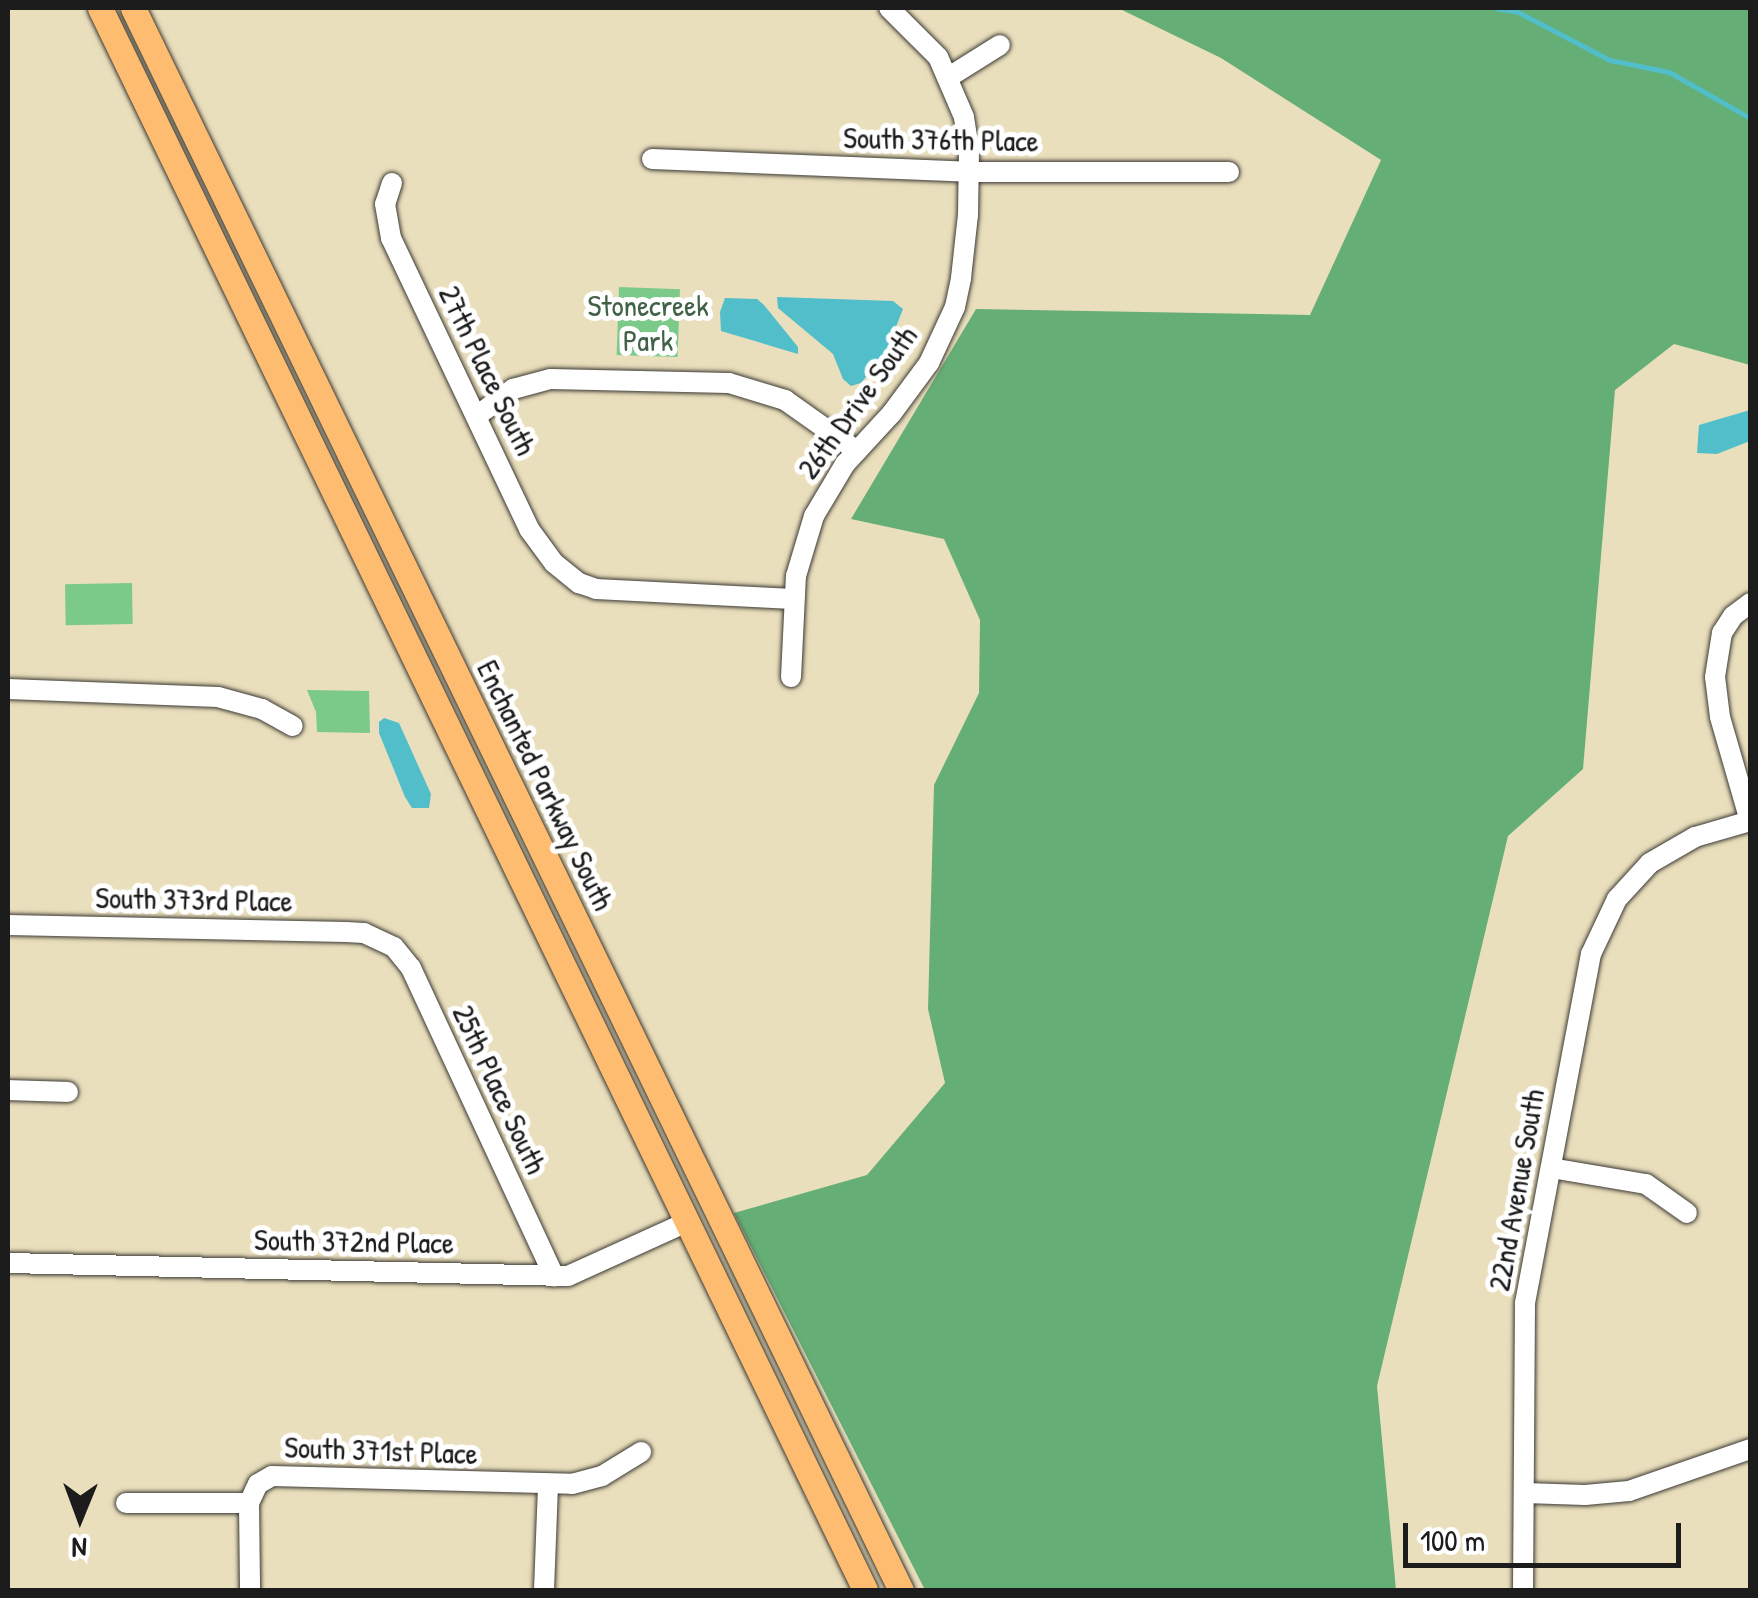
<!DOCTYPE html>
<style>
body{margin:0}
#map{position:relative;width:1758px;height:1598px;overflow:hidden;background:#eadfbc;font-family:"Patrick Hand",sans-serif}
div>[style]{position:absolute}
.green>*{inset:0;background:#7cca89;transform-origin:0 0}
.forest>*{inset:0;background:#65ae75}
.water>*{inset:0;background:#51bec9}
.stream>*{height:5px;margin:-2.5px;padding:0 2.5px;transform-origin:2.5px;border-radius:2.5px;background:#51bec9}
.roads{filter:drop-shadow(0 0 2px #3b3934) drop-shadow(0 0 2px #3b3934)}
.minor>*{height:20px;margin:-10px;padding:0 10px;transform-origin:10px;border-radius:10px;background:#fff}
.major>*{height:25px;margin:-12.5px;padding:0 12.5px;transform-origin:12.5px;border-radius:12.5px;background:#fdbc6f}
span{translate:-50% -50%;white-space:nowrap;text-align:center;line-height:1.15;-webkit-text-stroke:10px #fff;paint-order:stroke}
.street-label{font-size:30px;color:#1c1c1c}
.park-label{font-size:30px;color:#426248}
.frame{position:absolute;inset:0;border:10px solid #1c1c1c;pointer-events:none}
.north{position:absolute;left:30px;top:1468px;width:100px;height:100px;-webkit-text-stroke:8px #fff;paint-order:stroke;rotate:181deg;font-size:28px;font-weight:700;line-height:40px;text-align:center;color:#1c1c1c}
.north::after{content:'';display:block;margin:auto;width:35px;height:45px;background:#1c1c1c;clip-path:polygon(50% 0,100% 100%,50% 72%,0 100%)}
.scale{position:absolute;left:1403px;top:1523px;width:278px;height:45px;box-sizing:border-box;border:5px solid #1c1c1c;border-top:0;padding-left:12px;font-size:30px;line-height:35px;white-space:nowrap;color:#1c1c1c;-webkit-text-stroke:8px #fff;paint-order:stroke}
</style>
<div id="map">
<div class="green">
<div style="left:619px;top:287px;width:61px;height:68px;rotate:2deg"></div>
<div style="left:132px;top:583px;width:41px;height:67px;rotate:89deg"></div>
<div style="clip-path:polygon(307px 690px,369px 691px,370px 733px,317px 732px,316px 712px)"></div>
</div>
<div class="forest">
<div style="clip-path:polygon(1118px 8px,1750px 8px,1750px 365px,1674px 344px,1615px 390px,1583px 769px,1508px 836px,1377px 1386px,1396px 1590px,925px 1590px,734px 1213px,867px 1175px,945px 1083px,928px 1009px,934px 785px,979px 693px,980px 620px,944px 539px,851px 519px,976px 309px,1310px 315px,1381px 160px,1221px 58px)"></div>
</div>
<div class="water">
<div style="clip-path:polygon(777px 297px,893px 301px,903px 309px,885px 355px,861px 383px,851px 386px,843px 379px,833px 354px,778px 308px)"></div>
<div style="clip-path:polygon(725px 298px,757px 299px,764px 305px,798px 347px,798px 354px,721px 331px,720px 312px)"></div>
<div style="clip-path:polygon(1750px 410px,1750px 441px,1717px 454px,1697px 453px,1699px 425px)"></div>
<div style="clip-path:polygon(384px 718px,399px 723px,431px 794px,429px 808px,412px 808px,405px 797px,379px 733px,379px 722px)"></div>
</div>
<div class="stream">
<div style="left:1496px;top:8px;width:22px;rotate:10deg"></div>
<div style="left:1518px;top:12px;width:104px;rotate:27.6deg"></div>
<div style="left:1610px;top:60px;width:60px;rotate:11.5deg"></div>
<div style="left:1669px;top:72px;width:93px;rotate:29.6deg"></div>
</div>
<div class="roads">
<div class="minor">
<div style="left:949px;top:77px;width:60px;rotate:-32.1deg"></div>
<div style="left:652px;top:159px;width:317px;rotate:2.3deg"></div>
<div style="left:969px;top:172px;width:260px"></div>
<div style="left:392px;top:183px;width:22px;rotate:108deg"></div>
<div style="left:385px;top:204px;width:35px;rotate:80deg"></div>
<div style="left:391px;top:238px;width:322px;rotate:64.6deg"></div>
<div style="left:529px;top:529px;width:42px;rotate:53.7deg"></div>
<div style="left:554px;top:563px;width:32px;rotate:39deg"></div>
<div style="left:579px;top:583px;width:18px;rotate:19deg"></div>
<div style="left:596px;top:589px;width:197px;rotate:2.9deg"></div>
<div style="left:478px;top:415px;width:44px;rotate:-36.6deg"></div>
<div style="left:513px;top:389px;width:38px;rotate:-15deg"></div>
<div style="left:550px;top:379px;width:179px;rotate:1.3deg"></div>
<div style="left:729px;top:383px;width:59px;rotate:16.9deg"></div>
<div style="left:785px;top:400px;width:88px;rotate:35.3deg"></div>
<div style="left:791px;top:677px;width:101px;rotate:-87.2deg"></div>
<div style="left:796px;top:576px;width:63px;rotate:-73.3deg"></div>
<div style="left:814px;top:516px;width:61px;rotate:-59.2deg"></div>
<div style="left:845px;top:464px;width:69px;rotate:-47.3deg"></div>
<div style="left:892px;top:413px;width:62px;rotate:-53.5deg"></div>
<div style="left:929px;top:363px;width:62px;rotate:-65.1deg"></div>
<div style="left:955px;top:307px;width:30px;rotate:-78deg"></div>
<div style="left:961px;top:278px;width:63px;rotate:-83.7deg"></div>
<div style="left:968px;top:215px;width:66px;rotate:-89.1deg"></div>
<div style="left:969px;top:149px;width:32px;rotate:-99deg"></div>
<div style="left:964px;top:117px;width:65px;rotate:-113.4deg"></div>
<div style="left:938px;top:57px;width:69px;rotate:-135deg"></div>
<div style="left:8px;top:689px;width:210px;rotate:2.2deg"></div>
<div style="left:218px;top:697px;width:46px;rotate:15.3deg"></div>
<div style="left:262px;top:709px;width:35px;rotate:29deg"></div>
<div style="left:1750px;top:821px;width:108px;rotate:-106.1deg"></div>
<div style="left:1720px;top:717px;width:40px;rotate:-97.1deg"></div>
<div style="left:1715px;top:677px;width:45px;rotate:-81deg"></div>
<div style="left:1722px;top:633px;width:20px;rotate:-57deg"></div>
<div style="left:1733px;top:616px;width:21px;rotate:-37deg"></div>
<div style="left:8px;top:925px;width:338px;rotate:1.2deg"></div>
<div style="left:346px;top:932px;width:18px;rotate:3deg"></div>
<div style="left:364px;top:933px;width:33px;rotate:25deg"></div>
<div style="left:394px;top:947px;width:27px;rotate:51deg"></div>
<div style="left:411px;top:968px;width:340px;rotate:65.1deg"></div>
<div style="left:8px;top:1090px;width:60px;rotate:1.9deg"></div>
<div style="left:1551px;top:1168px;width:96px;rotate:9.6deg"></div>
<div style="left:1646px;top:1184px;width:50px;rotate:35.3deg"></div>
<div style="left:8px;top:1263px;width:560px;rotate:1.33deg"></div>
<div style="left:568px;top:1276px;width:131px;rotate:-24.4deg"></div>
<div style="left:1525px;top:1493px;width:60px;rotate:1.9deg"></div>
<div style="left:1585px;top:1495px;width:44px;rotate:-5.2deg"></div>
<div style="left:1629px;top:1491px;width:128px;rotate:-19.1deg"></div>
<div style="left:126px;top:1503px;width:123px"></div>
<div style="left:249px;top:1503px;width:21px;rotate:-65deg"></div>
<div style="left:258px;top:1484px;width:16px;rotate:-30deg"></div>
<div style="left:272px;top:1476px;width:300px;rotate:1.5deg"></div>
<div style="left:572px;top:1484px;width:31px;rotate:-15deg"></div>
<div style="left:602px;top:1476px;width:46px;rotate:-31.6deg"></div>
<div style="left:249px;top:1503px;width:87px;rotate:89.3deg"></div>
<div style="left:544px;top:1590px;width:104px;rotate:-87.8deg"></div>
<div style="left:1523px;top:1590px;width:287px;rotate:-89.6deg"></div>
<div style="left:1525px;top:1303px;width:355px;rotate:-79.3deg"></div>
<div style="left:1591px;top:954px;width:61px;rotate:-64.7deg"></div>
<div style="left:1617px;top:899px;width:49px;rotate:-47.5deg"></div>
<div style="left:1650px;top:863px;width:52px;rotate:-30deg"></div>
<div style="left:1695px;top:837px;width:57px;rotate:-16.2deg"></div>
</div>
<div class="major">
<div style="left:100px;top:8px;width:1757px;rotate:64.19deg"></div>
<div style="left:133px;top:8px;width:1759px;rotate:64.11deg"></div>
</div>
</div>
<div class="street-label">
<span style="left:941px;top:139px;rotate:1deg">South 376th Place</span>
<span style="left:488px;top:370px;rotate:64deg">27th Place South</span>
<span style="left:857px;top:402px;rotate:-54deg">26th Drive South</span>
<span style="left:546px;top:785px;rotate:64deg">Enchanted Parkway South</span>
<span style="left:194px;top:899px;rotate:1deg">South 373rd Place</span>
<span style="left:500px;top:1089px;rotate:65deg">25th Place South</span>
<span style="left:1516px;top:1190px;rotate:-80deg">22nd Avenue South</span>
<span style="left:354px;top:1241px;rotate:1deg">South 372nd Place</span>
<span style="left:381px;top:1450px;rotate:2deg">South 371st Place</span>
</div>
<div class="park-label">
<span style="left:648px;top:322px">Stonecreek<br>Park</span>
</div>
<div class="frame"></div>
<div class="north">N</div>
<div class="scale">100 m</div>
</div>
